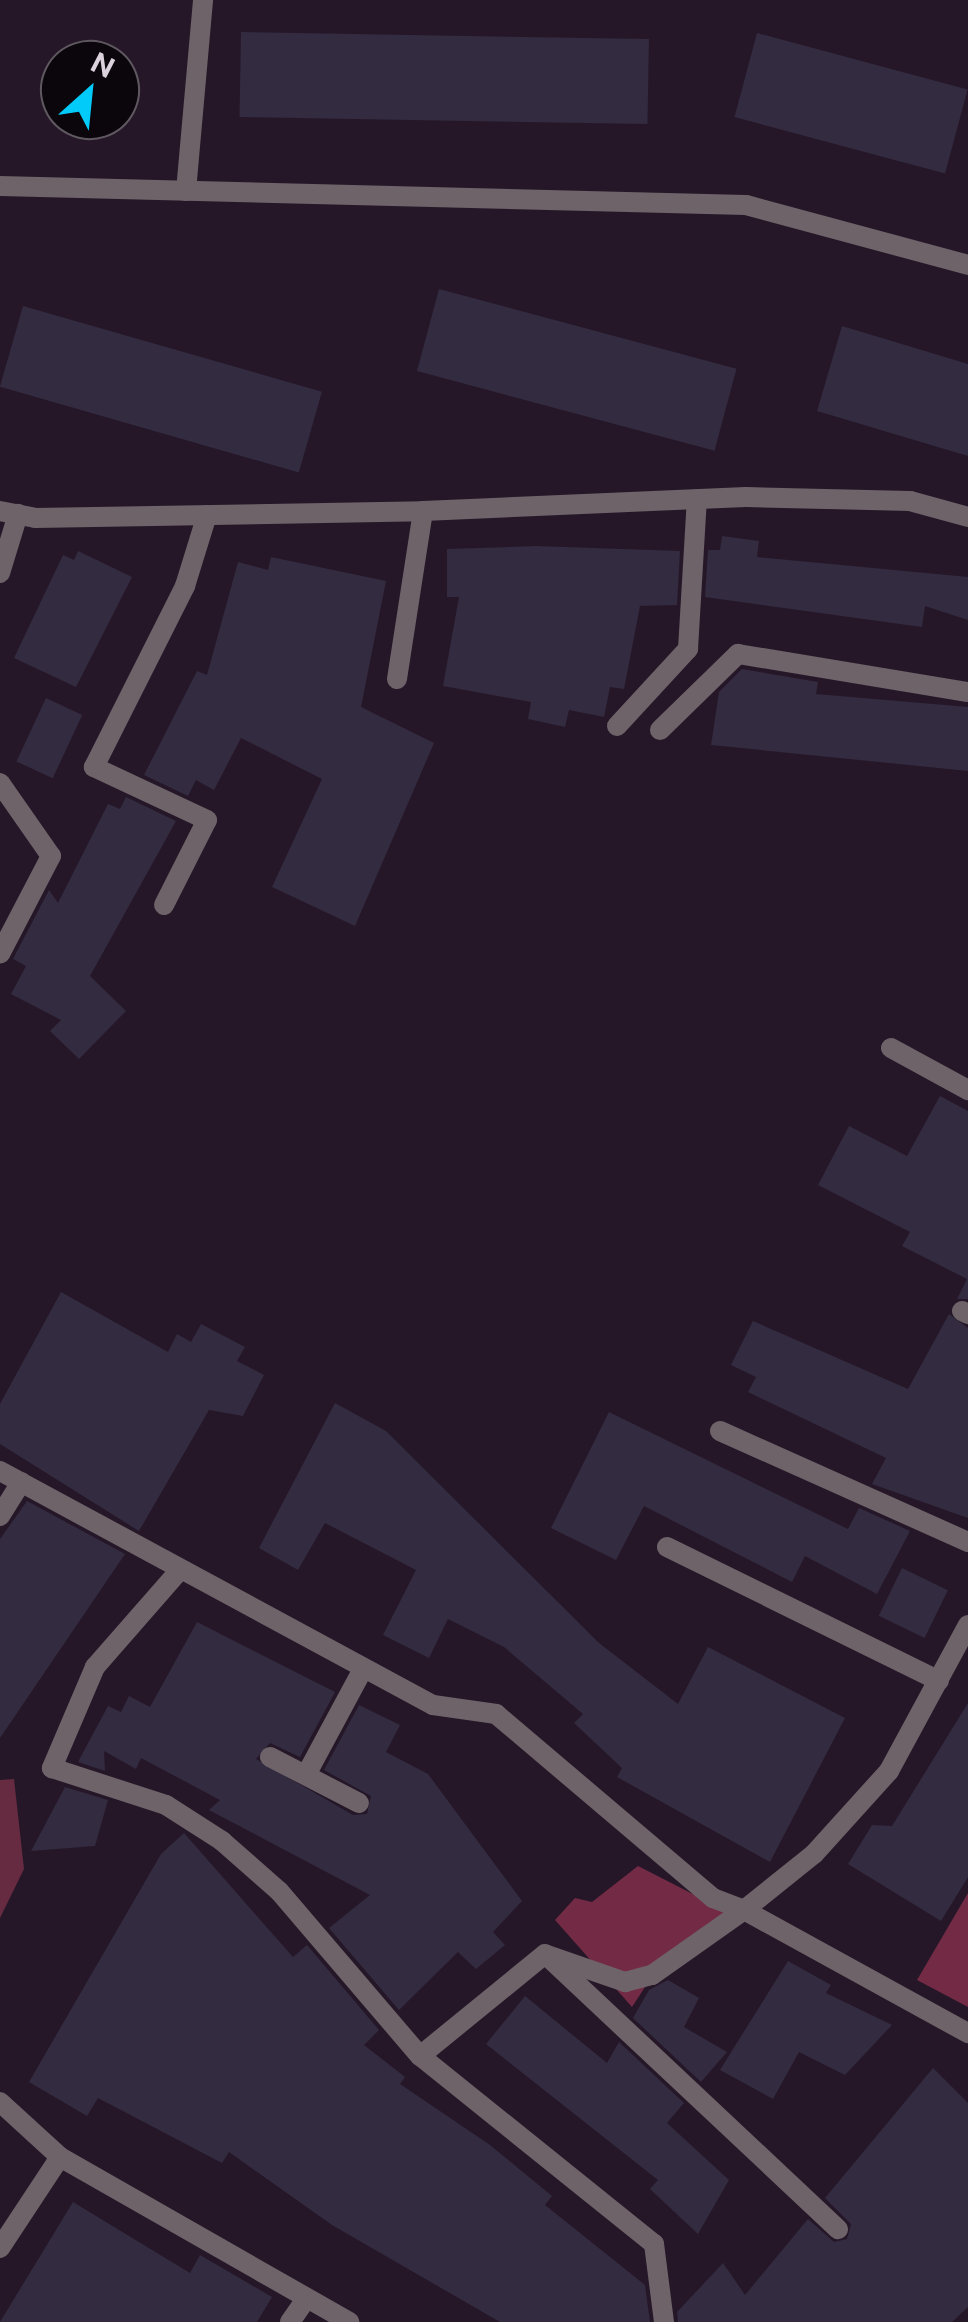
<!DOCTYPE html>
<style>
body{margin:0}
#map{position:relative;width:968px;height:2322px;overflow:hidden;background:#251728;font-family:"Public Sans",sans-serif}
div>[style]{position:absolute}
.green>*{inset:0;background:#662b40}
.forest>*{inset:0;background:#732b45}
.building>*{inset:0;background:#332b40;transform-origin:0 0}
.service>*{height:20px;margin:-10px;padding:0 10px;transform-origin:10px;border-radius:10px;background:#6e6369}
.minor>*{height:20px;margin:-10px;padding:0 10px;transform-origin:10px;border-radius:10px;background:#6e6369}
.tertiary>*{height:20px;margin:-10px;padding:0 10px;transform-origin:10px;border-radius:10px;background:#6e6369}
span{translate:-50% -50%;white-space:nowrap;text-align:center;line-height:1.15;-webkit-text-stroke:10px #0b060c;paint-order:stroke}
.north{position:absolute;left:40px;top:40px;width:100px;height:100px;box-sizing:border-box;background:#0b060c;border:2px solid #5f5860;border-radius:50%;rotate:27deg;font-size:28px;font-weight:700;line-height:40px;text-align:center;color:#dcd2de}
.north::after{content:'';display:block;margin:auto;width:35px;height:45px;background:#02cbf9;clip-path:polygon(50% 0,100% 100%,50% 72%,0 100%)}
</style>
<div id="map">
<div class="green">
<div style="clip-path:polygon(14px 1779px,24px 1869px,0 1918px,0 1780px)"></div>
</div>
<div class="forest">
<div style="clip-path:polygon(638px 1866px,728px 1912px,660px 1964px,632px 2007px,555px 1920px,575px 1898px,592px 1902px)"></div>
<div style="clip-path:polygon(968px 1893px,968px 2007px,917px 1980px)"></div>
</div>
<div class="building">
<div style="left:241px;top:32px;width:408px;height:85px;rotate:1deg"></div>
<div style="left:757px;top:33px;width:218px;height:87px;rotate:15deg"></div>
<div style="left:439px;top:289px;width:308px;height:85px;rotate:15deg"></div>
<div style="left:23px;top:306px;width:311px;height:84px;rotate:16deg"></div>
<div style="clip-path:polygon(842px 326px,968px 364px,968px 456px,817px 411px)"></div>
<div style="clip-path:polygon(722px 536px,759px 541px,757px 557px,968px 577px,968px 620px,925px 606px,922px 627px,705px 597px,708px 550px,720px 550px)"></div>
<div style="clip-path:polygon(536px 546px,680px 551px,677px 605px,640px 606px,624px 689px,610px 687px,604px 717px,569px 710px,565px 727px,528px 719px,531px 702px,443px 686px,459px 597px,447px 597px,447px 549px)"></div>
<div style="clip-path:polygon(78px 551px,132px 577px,76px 687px,14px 658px,63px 555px,74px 560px)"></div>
<div style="clip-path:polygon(271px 557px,386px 581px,361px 707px,434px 743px,355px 926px,272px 887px,322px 779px,241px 738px,214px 790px,196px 780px,188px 796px,144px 775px,197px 671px,207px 675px,238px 562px,268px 570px)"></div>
<div style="clip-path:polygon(742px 669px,818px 682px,816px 694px,968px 707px,968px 771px,711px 745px,719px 692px)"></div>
<div style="left:46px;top:698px;width:40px;height:70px;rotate:25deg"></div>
<div style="clip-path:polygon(126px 797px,176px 821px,90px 976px,126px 1011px,79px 1059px,50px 1031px,61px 1020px,11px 994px,26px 966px,13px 959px,49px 890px,58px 903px,108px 804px,120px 809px)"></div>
<div style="clip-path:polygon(940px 1096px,968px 1111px,968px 1299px,957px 1299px,967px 1279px,902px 1246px,910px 1232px,818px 1185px,849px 1126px,907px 1156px)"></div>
<div style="clip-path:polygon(61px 1292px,168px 1352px,177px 1334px,191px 1342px,201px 1324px,245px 1347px,237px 1361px,264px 1375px,243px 1416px,209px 1410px,139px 1531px,0 1444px,0 1404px)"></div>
<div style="clip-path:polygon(949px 1314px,968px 1328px,968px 1518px,872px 1484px,886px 1458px,748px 1392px,756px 1377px,731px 1365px,753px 1321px,908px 1389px)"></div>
<div style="clip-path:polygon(335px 1403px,386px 1431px,599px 1643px,678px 1704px,708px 1647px,845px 1718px,770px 1862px,617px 1777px,622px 1768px,574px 1723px,583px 1714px,504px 1647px,448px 1619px,429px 1658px,383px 1635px,416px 1570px,325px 1523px,298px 1570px,259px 1548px)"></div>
<div style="clip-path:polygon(609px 1412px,848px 1529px,859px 1508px,910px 1531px,877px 1594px,805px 1556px,792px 1582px,644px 1506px,616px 1560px,551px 1528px)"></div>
<div style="clip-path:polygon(27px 1501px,125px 1554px,0 1738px,0 1539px)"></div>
<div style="left:902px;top:1568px;width:51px;height:53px;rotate:26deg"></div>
<div style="clip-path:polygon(197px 1622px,335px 1692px,300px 1757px,270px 1743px,256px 1759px,353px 1815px,367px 1814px,371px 1796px,324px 1770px,359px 1705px,400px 1725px,386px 1752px,428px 1774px,522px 1901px,493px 1932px,505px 1945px,476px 1969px,458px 1952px,399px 2010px,329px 1928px,370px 1895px,209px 1810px,220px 1800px,141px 1758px,136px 1769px,104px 1751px,105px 1771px,78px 1762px,108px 1706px,121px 1712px,129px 1696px,150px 1707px)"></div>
<div style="clip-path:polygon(968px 1703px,968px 1877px,941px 1921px,848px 1864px,872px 1825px,892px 1826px)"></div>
<div style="clip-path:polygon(65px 1787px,108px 1800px,95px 1846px,31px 1851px)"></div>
<div style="clip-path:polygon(184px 1833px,293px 1957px,307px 1945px,379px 2030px,364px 2045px,405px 2077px,400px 2084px,490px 2145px,552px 2196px,545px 2205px,645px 2285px,650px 2322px,500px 2322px,332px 2225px,229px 2152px,222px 2163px,98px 2098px,87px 2116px,29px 2082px,161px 1854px)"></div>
<div style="clip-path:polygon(788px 1961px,831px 1985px,826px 1993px,892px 2025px,845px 2075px,799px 2052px,773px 2099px,720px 2070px)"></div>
<div style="clip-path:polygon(668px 1980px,699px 1998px,684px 2027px,727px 2052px,701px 2082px,633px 2018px,649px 1990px)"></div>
<div style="clip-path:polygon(525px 1996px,607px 2063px,619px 2042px,684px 2103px,667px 2123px,729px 2180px,698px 2234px,650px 2189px,658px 2180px,486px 2044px)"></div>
<div style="clip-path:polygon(933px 2068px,968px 2103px,968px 2307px,952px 2322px,678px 2322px,677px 2312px,723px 2263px,745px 2295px,808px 2219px,834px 2242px,847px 2239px,851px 2224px,825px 2198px)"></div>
<div style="clip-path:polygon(73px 2202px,190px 2273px,200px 2255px,272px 2297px,257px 2322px,0 2322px)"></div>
</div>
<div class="service">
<div style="left:0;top:573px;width:62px;rotate:-73deg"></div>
<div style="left:397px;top:679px;width:170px;rotate:-81.2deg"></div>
<div style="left:617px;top:726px;width:105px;rotate:-47.3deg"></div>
<div style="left:688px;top:649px;width:150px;rotate:-86.6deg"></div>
<div style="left:660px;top:730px;width:109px;rotate:-44.3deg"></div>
<div style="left:738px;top:654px;width:233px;rotate:9.4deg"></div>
<div style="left:0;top:783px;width:89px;rotate:55.1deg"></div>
<div style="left:51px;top:856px;width:110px;rotate:117.5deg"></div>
<div style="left:164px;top:905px;width:95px;rotate:-63.2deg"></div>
<div style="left:207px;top:820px;width:125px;rotate:-154.9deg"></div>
<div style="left:94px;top:767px;width:203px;rotate:-63.3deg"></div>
<div style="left:185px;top:586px;width:74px;rotate:-72.8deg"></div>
<div style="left:891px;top:1048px;width:88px;rotate:28.6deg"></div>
<div style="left:962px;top:1311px;width:7px;rotate:27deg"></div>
<div style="left:720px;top:1431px;width:272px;rotate:24.1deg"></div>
<div style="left:667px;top:1547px;width:303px;rotate:26.2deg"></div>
<div style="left:179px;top:1571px;width:128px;rotate:131.2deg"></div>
<div style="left:95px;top:1667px;width:110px;rotate:113.1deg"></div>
<div style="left:52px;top:1768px;width:120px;rotate:18deg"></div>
<div style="left:166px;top:1805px;width:67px;rotate:32.7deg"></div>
<div style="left:222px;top:1841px;width:76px;rotate:41.3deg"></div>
<div style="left:279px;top:1891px;width:217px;rotate:49.5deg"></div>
<div style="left:433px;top:1705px;width:64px;rotate:8.1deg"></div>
<div style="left:496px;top:1714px;width:285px;rotate:40.3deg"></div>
<div style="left:713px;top:1898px;width:33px;rotate:21deg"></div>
<div style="left:744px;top:1910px;width:90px;rotate:-38.7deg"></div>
<div style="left:814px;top:1854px;width:112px;rotate:-47.9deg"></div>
<div style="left:889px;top:1771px;width:166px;rotate:-61.6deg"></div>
<div style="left:547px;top:1955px;width:83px;rotate:19.1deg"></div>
<div style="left:625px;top:1982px;width:28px;rotate:-15deg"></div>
<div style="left:652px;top:1975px;width:113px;rotate:-35.2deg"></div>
<div style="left:744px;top:1910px;width:256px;rotate:28.8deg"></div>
</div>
<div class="minor">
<div style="left:186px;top:191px;width:192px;rotate:-84.9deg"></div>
<div style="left:0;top:511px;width:36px;rotate:11deg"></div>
<div style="left:35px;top:518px;width:388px;rotate:-1deg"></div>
<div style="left:423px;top:511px;width:323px;rotate:-2.5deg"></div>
<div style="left:746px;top:497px;width:164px;rotate:1.4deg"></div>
<div style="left:910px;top:501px;width:60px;rotate:15.4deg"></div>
<div style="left:0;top:1471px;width:492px;rotate:28.4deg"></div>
<div style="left:0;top:1516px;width:40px;rotate:-58deg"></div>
<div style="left:270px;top:1757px;width:100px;rotate:27.3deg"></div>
<div style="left:306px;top:1775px;width:120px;rotate:-61.7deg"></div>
<div style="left:0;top:2102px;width:81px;rotate:42.5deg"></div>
<div style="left:60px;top:2157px;width:333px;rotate:29.7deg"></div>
<div style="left:0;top:2248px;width:109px;rotate:-56.6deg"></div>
<div style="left:290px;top:2322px;width:28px;rotate:-55deg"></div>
<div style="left:664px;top:2322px;width:79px;rotate:-97.3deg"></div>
<div style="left:654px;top:2244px;width:300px;rotate:-141.2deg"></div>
<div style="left:420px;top:2056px;width:161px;rotate:-39.2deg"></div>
<div style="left:545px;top:1954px;width:402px;rotate:43.2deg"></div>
</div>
<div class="tertiary">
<div style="left:0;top:186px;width:746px;rotate:1.46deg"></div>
<div style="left:746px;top:205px;width:230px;rotate:15.1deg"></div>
</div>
<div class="north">N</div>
</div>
